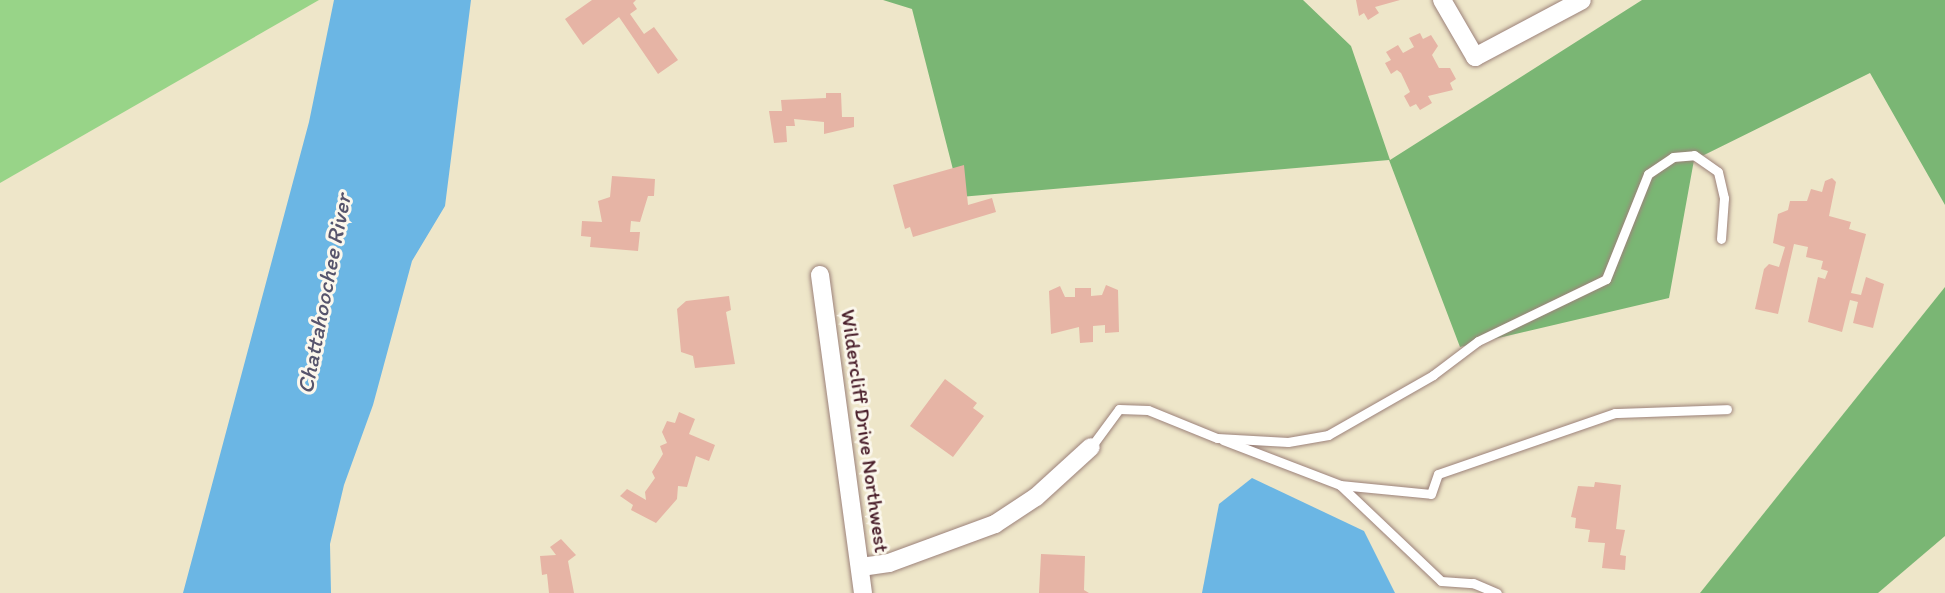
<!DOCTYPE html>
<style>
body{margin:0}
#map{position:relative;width:1945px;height:593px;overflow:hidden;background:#eee6c9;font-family:Itim,sans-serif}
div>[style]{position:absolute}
.green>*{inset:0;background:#98d488}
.forest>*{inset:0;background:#7ab674}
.water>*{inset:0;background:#6bb6e4}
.building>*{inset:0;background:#e6b4a5}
.roads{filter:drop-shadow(0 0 2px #9c827a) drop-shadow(0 0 2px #9c827a)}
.lane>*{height:9px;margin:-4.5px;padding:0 4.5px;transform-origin:4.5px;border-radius:4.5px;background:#fff}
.street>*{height:18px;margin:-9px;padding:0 9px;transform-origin:9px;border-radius:9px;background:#fff}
span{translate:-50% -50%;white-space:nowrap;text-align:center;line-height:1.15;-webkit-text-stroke:6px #fbf7ec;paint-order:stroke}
.street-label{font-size:21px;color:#4a1f2b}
.water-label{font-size:23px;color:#56546c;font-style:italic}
</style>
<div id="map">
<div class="green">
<div style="clip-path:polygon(0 0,319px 0,0 183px)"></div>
</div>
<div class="forest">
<div style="clip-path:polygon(883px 0,1303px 0,1351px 46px,1390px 160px,1642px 0,1945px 0,1945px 205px,1870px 73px,1694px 160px,1669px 298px,1460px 347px,1389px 160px,960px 197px,912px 9px)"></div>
<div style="clip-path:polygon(1945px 287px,1945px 536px,1878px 593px,1700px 593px)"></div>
</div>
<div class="water">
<div style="clip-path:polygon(334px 0,471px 0,445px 206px,412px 261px,373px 405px,344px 485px,330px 544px,331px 593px,183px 593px,309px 122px)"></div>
<div style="clip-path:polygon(1252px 478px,1364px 531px,1395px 593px,1202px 593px,1219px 504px)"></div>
</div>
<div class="building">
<div style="clip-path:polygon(592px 0,636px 0,633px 3px,637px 9px,630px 14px,644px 34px,654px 27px,678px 60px,658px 74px,619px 17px,583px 45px,565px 19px)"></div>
<div style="clip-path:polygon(1356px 0,1400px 0,1375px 7px,1379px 13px,1368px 20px,1364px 13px,1359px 16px)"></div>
<div style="clip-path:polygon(1420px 33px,1423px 39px,1431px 35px,1438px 46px,1432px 55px,1439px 68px,1450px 68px,1456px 79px,1450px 83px,1453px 90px,1428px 96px,1432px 103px,1420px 110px,1416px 104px,1410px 107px,1404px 96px,1410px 92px,1401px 73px,1397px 70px,1391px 74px,1385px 63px,1391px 60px,1386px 52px,1398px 45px,1403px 53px,1414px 47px,1409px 38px)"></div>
<div style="clip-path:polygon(826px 93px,841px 93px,842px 117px,854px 117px,854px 127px,824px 134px,824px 122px,794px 119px,795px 126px,786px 126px,787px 142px,774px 143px,769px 111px,782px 111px,781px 100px,826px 98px)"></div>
<div style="clip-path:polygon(964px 165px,968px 205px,992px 198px,996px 212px,913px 237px,910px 227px,905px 229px,893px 185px)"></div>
<div style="clip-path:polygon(612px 176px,655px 179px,654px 196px,648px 196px,640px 222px,631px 221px,630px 232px,640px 232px,638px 251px,590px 247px,591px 237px,581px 236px,582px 221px,602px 222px,598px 201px,610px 197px)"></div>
<div style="clip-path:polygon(1832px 178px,1836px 182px,1829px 216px,1851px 222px,1849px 229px,1866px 234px,1851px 293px,1861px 295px,1866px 277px,1884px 284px,1873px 328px,1853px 323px,1858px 302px,1850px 300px,1842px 332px,1808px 322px,1818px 277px,1825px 279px,1828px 271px,1821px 269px,1823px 261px,1806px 257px,1808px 247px,1794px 244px,1778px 314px,1755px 309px,1764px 269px,1769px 264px,1779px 267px,1785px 247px,1773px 243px,1778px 214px,1788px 210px,1790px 201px,1807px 201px,1811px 189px,1822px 192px,1825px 181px)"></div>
<div style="clip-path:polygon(1106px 285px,1118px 290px,1119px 332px,1105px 333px,1105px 325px,1093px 326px,1093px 342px,1080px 343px,1079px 327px,1051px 334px,1049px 291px,1060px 286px,1065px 297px,1075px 297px,1075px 288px,1091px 288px,1091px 296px,1102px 295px)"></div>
<div style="clip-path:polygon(729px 296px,731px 310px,726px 312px,735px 364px,695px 368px,693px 356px,681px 352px,677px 309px,686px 301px)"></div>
<div style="clip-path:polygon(945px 379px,977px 403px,973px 408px,984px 416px,953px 457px,910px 426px)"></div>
<div style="clip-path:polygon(679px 412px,695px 419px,689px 434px,715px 445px,709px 461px,696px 456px,687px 487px,678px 486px,677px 499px,656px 523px,631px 510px,633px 505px,620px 496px,627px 489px,646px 500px,645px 492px,655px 478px,652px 472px,663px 454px,660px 446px,667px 443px,662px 432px,667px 421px,675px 423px)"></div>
<div style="clip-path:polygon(1595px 482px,1621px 485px,1616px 529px,1625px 530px,1620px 555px,1626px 556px,1625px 570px,1602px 568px,1605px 543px,1588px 542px,1590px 530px,1575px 528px,1576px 518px,1571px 517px,1578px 486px,1594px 487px)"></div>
<div style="clip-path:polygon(561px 539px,576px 555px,568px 561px,574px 593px,549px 593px,547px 574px,542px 575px,540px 556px,556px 555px,550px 547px)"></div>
<div style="clip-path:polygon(1041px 554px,1085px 556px,1084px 590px,1089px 593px,1039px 593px)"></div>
</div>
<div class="roads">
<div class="lane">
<div style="left:1223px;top:440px;width:125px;rotate:21deg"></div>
<div style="left:1340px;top:485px;width:91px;rotate:5.6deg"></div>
<div style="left:1431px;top:494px;width:21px;rotate:-71deg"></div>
<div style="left:1438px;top:474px;width:187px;rotate:-19deg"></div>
<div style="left:1615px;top:413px;width:112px;rotate:-2deg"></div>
<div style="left:1091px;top:447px;width:47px;rotate:-53.6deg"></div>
<div style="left:1119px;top:409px;width:29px;rotate:2deg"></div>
<div style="left:1148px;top:410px;width:74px;rotate:22.1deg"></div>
<div style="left:1217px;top:438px;width:71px;rotate:3.2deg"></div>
<div style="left:1288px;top:442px;width:41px;rotate:-9.9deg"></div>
<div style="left:1328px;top:435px;width:121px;rotate:-29.7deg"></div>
<div style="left:1433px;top:375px;width:56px;rotate:-37.1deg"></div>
<div style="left:1478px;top:341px;width:142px;rotate:-25.8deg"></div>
<div style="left:1606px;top:279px;width:113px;rotate:-68.2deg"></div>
<div style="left:1648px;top:174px;width:30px;rotate:-34deg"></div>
<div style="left:1673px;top:157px;width:21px;rotate:-5deg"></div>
<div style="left:1694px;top:155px;width:29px;rotate:35deg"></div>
<div style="left:1718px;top:172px;width:27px;rotate:77deg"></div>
<div style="left:1724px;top:198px;width:41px;rotate:94.2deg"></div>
<div style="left:1340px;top:485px;width:139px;rotate:43.5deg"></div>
<div style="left:1441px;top:581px;width:32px;rotate:4deg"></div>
<div style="left:1473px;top:583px;width:26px;rotate:23deg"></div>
</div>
<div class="street">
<div style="left:1442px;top:0;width:66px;rotate:59.9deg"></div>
<div style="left:1475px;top:57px;width:121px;rotate:-28deg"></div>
<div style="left:820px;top:275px;width:321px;rotate:82.3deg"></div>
<div style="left:861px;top:567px;width:28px;rotate:-8deg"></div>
<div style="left:889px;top:563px;width:113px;rotate:-20.2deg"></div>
<div style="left:995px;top:524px;width:49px;rotate:-33.4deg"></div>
<div style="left:1036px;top:497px;width:74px;rotate:-42.3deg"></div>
</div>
</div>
<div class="street-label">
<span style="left:865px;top:431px;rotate:82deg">Wildercliff Drive Northwest</span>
</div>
<div class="water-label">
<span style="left:324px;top:294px;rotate:-79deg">Chattahoochee River</span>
</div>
</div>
